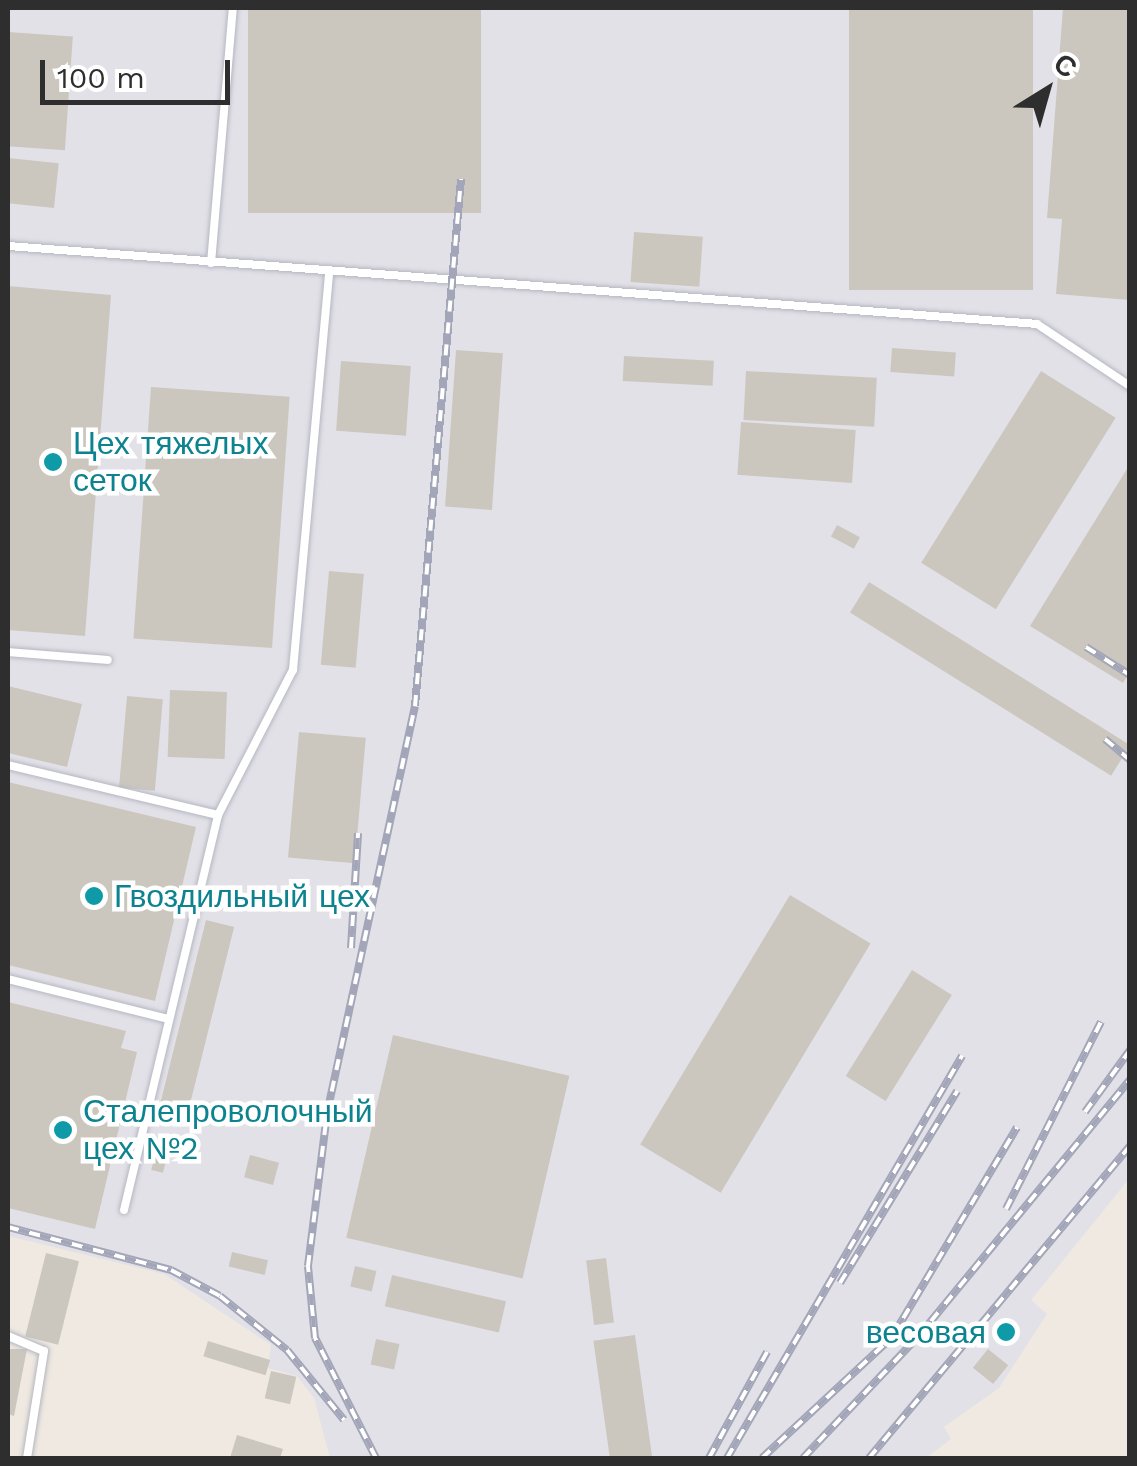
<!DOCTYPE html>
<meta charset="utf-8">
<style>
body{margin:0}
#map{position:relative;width:1137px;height:1466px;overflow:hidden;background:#efe9e1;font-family:"Work Sans",sans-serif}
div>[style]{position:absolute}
.industrial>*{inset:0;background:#e3e1e8}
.building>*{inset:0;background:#cbc7bf;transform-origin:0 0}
.roads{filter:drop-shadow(0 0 2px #b4b7c1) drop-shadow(0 0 2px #b4b7c1)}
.service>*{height:8px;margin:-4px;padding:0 4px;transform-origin:4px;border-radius:4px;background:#fff}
.rail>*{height:8px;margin-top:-4px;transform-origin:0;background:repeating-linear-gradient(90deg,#fff 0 11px,#a3a6b8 0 22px);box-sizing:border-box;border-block:2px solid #a3a6b8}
.dots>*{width:28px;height:28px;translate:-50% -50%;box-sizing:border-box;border:5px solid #fff;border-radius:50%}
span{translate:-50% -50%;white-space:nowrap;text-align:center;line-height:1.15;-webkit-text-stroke:9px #fff;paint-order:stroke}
.culture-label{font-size:32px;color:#0d838f}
.left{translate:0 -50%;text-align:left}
.right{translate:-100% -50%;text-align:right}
.frame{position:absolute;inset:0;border:10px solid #2e2e2e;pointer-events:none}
.north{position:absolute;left:997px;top:40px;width:100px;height:100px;-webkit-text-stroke:8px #fff;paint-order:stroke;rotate:37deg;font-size:28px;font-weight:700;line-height:40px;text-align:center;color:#2e2e2e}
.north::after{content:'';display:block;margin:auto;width:35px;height:45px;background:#2e2e2e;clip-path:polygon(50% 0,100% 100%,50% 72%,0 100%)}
.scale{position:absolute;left:40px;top:60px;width:190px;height:45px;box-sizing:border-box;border:5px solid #2e2e2e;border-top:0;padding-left:12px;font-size:30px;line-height:35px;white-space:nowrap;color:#2e2e2e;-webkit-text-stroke:8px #fff;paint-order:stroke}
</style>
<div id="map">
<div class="industrial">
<div style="clip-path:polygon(8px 8px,1129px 8px,1129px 1179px,1031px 1300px,1047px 1314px,999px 1388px,944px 1427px,951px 1439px,926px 1458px,330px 1458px,314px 1398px,297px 1376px,268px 1368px,271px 1345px,164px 1274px,8px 1236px)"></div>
</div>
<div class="building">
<div style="left:248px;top:8px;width:233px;height:205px"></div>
<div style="left:849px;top:8px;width:184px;height:282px"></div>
<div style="clip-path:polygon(1063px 8px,1130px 8px,1130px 300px,1056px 294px,1062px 219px,1047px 218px)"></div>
<div style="left:8px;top:32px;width:65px;height:114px;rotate:4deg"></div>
<div style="left:8px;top:158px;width:51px;height:45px;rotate:6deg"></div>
<div style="left:634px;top:232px;width:69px;height:50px;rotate:4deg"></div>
<div style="clip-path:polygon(8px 286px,111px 295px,85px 636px,8px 630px)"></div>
<div style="left:892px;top:348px;width:64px;height:24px;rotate:4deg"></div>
<div style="left:456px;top:350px;width:47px;height:157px;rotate:4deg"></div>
<div style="left:624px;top:356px;width:90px;height:25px;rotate:3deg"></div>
<div style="left:341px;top:361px;width:70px;height:70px;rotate:4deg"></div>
<div style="left:746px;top:371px;width:131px;height:49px;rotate:3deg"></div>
<div style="left:1041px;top:371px;width:88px;height:226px;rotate:32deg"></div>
<div style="left:151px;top:387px;width:139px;height:252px;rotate:4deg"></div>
<div style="left:741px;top:422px;width:115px;height:53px;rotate:4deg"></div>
<div style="clip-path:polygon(1130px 464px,1130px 672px,1123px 683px,1030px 626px)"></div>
<div style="left:837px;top:525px;width:26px;height:13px;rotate:28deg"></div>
<div style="left:329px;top:571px;width:35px;height:94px;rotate:5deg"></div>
<div style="left:869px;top:582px;width:308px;height:36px;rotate:32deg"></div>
<div style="clip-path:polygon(8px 686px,82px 704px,67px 767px,8px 753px)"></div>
<div style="left:170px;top:690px;width:57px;height:67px;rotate:2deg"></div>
<div style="left:127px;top:696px;width:36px;height:92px;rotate:5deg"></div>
<div style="left:299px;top:732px;width:67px;height:126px;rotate:5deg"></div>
<div style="clip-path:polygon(8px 782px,196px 827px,155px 1001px,8px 965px)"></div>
<div style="left:790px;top:895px;width:94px;height:291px;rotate:31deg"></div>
<div style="left:206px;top:920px;width:29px;height:202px;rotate:14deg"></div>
<div style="left:912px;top:970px;width:47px;height:125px;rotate:32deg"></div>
<div style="clip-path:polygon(8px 1002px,126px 1031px,121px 1048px,137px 1052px,95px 1229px,8px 1208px)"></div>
<div style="left:393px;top:1035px;width:181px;height:208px;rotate:13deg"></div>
<div style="left:160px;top:1135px;width:12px;height:36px;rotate:14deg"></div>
<div style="left:250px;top:1155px;width:30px;height:23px;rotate:15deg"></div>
<div style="left:232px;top:1252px;width:37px;height:15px;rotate:13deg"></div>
<div style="left:46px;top:1253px;width:34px;height:86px;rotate:14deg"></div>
<div style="left:606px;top:1258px;width:65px;height:20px;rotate:83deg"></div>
<div style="left:355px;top:1266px;width:22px;height:21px;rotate:13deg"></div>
<div style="left:392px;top:1275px;width:117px;height:32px;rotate:13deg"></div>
<div style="left:635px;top:1335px;width:124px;height:42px;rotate:82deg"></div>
<div style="left:376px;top:1339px;width:24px;height:26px;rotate:12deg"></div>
<div style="left:208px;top:1341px;width:65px;height:16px;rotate:17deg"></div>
<div style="clip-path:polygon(8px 1349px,27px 1349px,14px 1416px,8px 1414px)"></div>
<div style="left:988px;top:1349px;width:26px;height:24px;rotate:39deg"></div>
<div style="left:271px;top:1371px;width:26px;height:28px;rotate:13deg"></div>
<div style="clip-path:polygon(237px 1435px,283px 1449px,280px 1458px,230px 1458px)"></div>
</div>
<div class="roads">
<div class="service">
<div style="left:8px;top:246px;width:1032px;rotate:4.33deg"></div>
<div style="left:1037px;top:324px;width:112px;rotate:33.7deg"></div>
<div style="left:211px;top:263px;width:256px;rotate:-85.1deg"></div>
<div style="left:8px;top:652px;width:100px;rotate:4.6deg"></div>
<div style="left:8px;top:765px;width:216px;rotate:13.4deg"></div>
<div style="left:8px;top:979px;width:166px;rotate:14deg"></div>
<div style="left:124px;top:1210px;width:406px;rotate:-76.6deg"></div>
<div style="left:218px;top:815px;width:163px;rotate:-62.7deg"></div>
<div style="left:293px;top:670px;width:399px;rotate:-84.8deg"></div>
<div style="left:8px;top:1336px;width:39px;rotate:23deg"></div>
<div style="left:44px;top:1351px;width:108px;rotate:99deg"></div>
</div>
</div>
<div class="rail">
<div style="left:1086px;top:647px;width:52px;rotate:32.5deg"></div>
<div style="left:1105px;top:739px;width:33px;rotate:40deg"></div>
<div style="left:351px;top:948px;width:115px;rotate:-86.5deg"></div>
<div style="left:1085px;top:1112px;width:77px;rotate:-54deg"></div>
<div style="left:1006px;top:1209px;width:210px;rotate:-63.1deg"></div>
<div style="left:8px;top:1227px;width:169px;rotate:14.8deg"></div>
<div style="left:171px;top:1270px;width:55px;rotate:28deg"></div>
<div style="left:220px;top:1296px;width:86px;rotate:38.9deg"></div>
<div style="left:287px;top:1350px;width:90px;rotate:50.8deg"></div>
<div style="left:840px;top:1283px;width:225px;rotate:-58.6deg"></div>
<div style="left:376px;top:1458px;width:135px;rotate:-116.9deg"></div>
<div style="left:315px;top:1338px;width:72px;rotate:-95.6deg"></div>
<div style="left:308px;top:1266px;width:154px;rotate:-82.9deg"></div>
<div style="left:327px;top:1113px;width:416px;rotate:-77.8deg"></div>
<div style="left:415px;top:706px;width:529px;rotate:-85.01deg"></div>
<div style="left:709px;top:1458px;width:121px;rotate:-61.3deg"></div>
<div style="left:727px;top:1458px;width:466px;rotate:-59.7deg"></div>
<div style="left:762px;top:1458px;width:178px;rotate:-42.9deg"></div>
<div style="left:892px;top:1337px;width:244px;rotate:-59.2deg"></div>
<div style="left:803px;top:1458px;width:166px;rotate:-46.5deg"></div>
<div style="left:917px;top:1338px;width:335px;rotate:-50.5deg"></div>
<div style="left:869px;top:1458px;width:407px;rotate:-50.1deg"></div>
</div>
<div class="dots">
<div style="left:53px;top:462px;background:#0f9aa8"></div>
<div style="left:94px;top:896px;background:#0f9aa8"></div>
<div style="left:63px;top:1130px;background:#0f9aa8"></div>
<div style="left:1006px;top:1332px;background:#0f9aa8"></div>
</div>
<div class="culture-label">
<span class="left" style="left:73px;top:462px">Цех тяжелых<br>сеток</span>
<span class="left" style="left:114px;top:896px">Гвоздильный цех</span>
<span class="left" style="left:83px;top:1130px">Сталепроволочный<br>цех №2</span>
<span class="right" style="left:986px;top:1332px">весовая</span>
</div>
<div class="frame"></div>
<div class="north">С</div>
<div class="scale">100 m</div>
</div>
